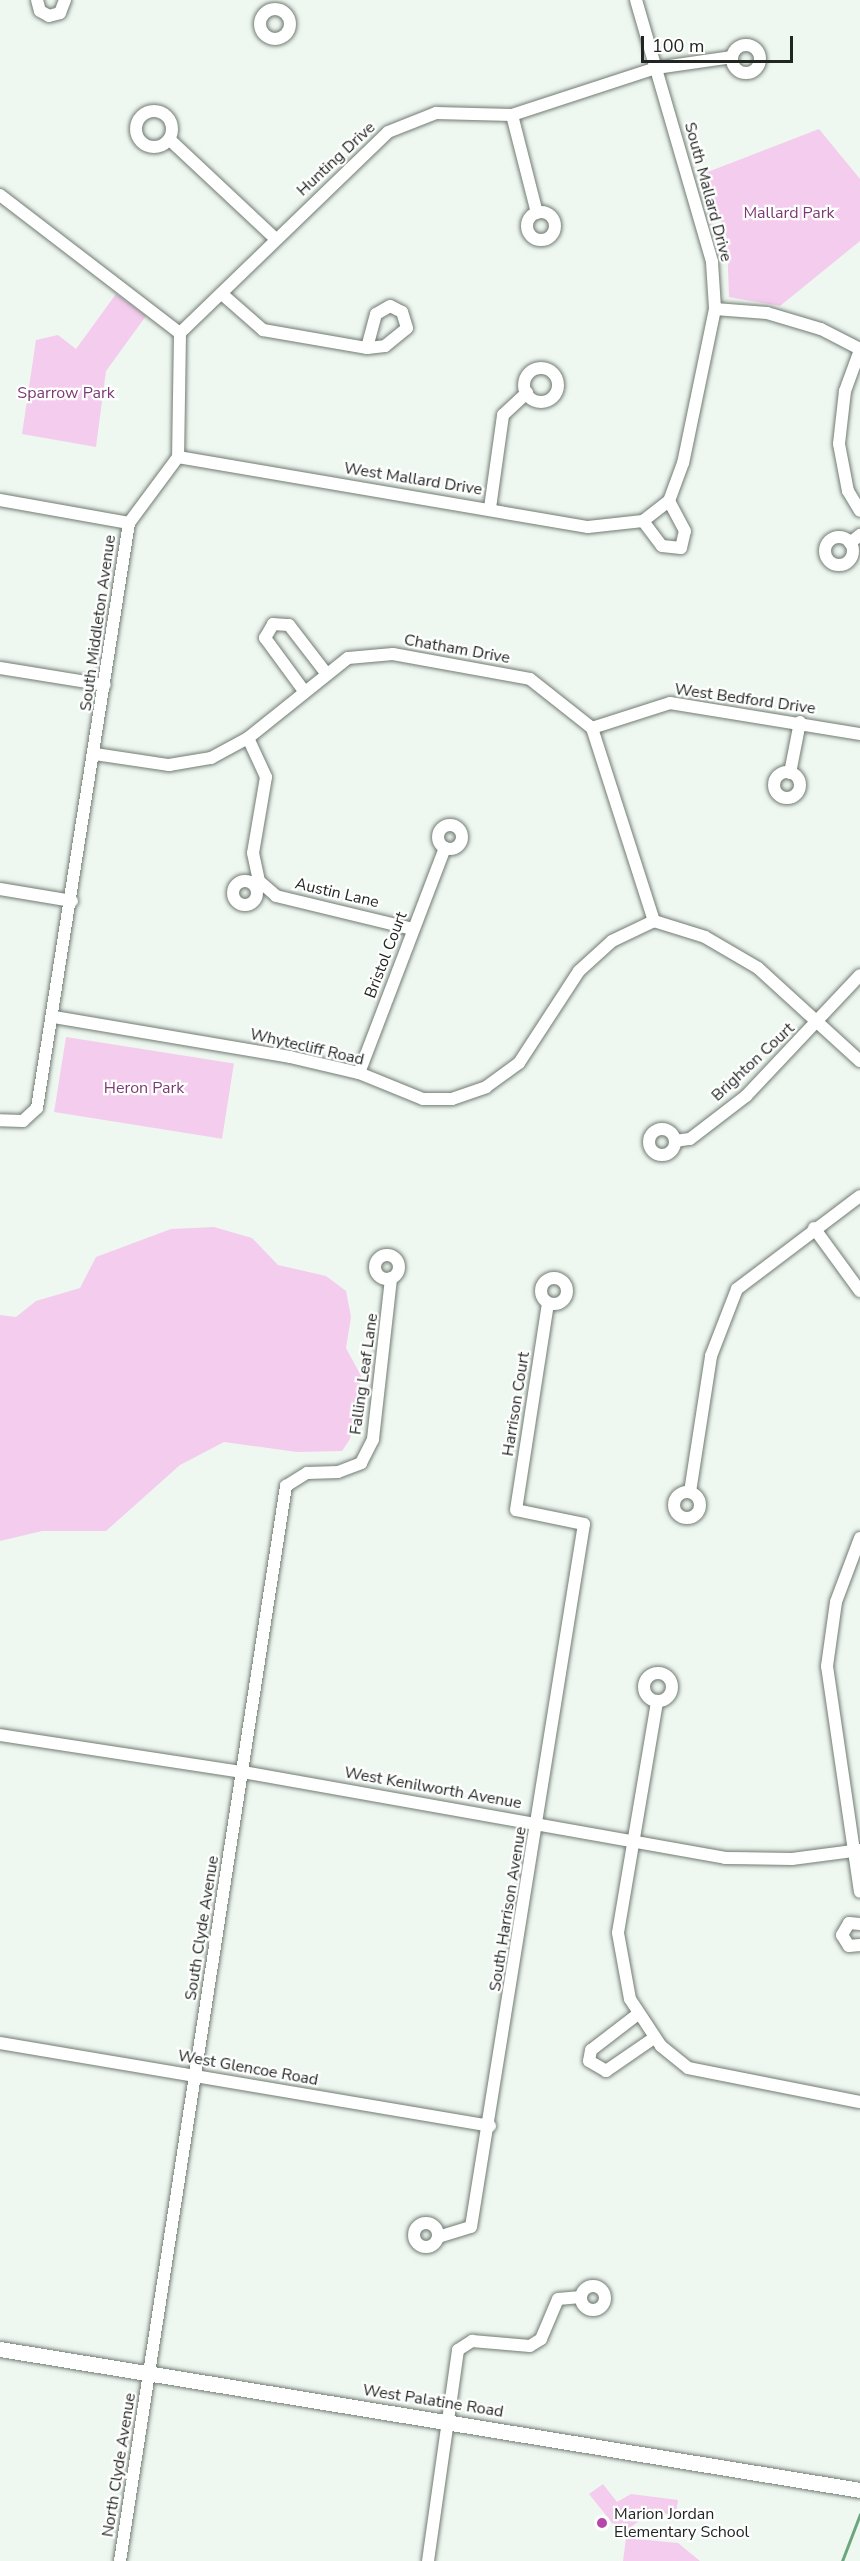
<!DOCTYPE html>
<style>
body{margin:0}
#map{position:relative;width:860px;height:2561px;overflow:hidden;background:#eef8f0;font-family:"Nunito Sans",sans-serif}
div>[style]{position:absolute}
.green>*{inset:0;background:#f4cced;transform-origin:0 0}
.stream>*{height:3px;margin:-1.5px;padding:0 1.5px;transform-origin:1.5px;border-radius:1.5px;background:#6ca67d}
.roads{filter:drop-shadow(0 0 2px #727b74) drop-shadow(0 0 2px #727b74)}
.minor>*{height:12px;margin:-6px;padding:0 6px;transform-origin:6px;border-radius:6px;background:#fff}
.minor>.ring{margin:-6px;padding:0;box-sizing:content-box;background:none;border:12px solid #fff;border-radius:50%}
.major>*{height:15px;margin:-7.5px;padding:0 7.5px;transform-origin:7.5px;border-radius:7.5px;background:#fff}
.dots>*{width:16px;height:16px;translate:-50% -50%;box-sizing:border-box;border:3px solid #fff;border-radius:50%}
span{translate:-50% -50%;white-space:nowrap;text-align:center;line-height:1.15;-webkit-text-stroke:4.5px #fff;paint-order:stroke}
.street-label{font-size:16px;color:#222623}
.park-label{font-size:16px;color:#7b3b72}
.poi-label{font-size:16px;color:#222623}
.left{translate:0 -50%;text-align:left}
.scale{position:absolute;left:641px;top:36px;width:152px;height:27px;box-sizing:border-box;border:3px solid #222623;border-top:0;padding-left:8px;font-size:18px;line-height:21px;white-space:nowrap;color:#222623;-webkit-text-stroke:4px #fff;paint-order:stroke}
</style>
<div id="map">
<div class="green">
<div style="clip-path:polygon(819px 129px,860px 179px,860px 241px,780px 306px,729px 297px,727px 239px,705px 173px)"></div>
<div style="clip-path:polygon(116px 294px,146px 316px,106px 371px,96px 447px,22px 434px,36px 340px,58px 335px,76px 349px)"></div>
<div style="left:66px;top:1037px;width:170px;height:76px;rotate:9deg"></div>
<div style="clip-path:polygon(214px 1227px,252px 1238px,278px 1265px,326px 1276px,346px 1291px,351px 1317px,346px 1348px,361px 1376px,350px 1439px,342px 1451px,297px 1452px,224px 1442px,180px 1465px,106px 1531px,42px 1531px,0 1541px,0 1315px,16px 1317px,36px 1301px,80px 1288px,96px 1257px,171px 1229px)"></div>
<div style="clip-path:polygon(603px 2484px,617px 2502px,631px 2494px,678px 2500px,676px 2515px,652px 2512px,621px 2534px,589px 2494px)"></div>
<div style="clip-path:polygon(626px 2538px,678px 2543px,700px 2561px,623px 2561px)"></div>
</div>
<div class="stream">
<div style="left:842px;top:2561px;width:50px;rotate:-69deg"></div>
</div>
<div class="roads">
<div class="minor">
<div style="left:37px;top:0;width:11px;rotate:75deg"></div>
<div style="left:40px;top:11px;width:10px;rotate:29deg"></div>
<div style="left:49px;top:16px;width:11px;rotate:-15deg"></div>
<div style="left:60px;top:13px;width:14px;rotate:-69deg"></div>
<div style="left:636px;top:0;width:273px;rotate:73.8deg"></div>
<div style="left:712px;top:262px;width:47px;rotate:86.3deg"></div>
<div style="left:715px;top:309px;width:157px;rotate:101.7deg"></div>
<div style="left:683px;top:463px;width:40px;rotate:110.2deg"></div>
<div class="ring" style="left:260px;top:9px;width:18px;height:18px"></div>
<div class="ring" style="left:732px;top:45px;width:16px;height:16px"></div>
<div class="ring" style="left:136px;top:111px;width:24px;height:24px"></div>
<div style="left:512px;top:115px;width:101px;rotate:75.7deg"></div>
<div style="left:169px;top:139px;width:146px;rotate:43.1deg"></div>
<div style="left:0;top:195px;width:227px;rotate:37.5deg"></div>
<div style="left:180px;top:333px;width:124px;rotate:90.9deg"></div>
<div style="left:178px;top:457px;width:82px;rotate:126.6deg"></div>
<div style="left:129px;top:523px;width:592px;rotate:98.94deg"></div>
<div style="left:37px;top:1108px;width:19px;rotate:137deg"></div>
<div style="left:23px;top:1121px;width:23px;rotate:-178deg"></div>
<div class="ring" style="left:527px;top:212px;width:16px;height:16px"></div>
<div style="left:222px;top:294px;width:55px;rotate:41.3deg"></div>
<div style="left:263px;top:330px;width:106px;rotate:9.8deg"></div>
<div style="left:367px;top:348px;width:18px;rotate:-6deg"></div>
<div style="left:385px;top:346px;width:28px;rotate:-39deg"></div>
<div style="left:407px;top:328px;width:17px;rotate:-107deg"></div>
<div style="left:402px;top:312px;width:13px;rotate:-153deg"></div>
<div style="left:390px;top:306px;width:16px;rotate:150deg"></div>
<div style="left:376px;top:314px;width:35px;rotate:105deg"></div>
<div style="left:715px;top:309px;width:52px;rotate:4.4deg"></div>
<div style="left:767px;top:313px;width:56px;rotate:16.5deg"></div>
<div style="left:821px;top:329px;width:44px;rotate:27.1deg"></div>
<div style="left:180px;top:333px;width:289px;rotate:-44deg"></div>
<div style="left:388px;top:132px;width:52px;rotate:-21.6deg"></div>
<div style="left:436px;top:113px;width:76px;rotate:1.5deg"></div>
<div style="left:512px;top:115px;width:151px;rotate:-18.1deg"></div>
<div style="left:656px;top:68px;width:77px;rotate:-8.2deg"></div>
<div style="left:860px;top:350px;width:44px;rotate:110.1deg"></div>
<div style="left:845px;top:391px;width:53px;rotate:96.5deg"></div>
<div style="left:839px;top:444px;width:48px;rotate:79.2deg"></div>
<div style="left:848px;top:491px;width:23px;rotate:59deg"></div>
<div class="ring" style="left:524px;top:368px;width:22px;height:22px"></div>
<div style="left:178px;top:457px;width:416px;rotate:9.7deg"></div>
<div style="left:588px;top:527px;width:55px;rotate:-6.2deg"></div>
<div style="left:643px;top:521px;width:33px;rotate:-38deg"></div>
<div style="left:0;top:500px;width:131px;rotate:10.1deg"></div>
<div style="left:490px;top:508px;width:94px;rotate:-82deg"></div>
<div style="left:503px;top:415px;width:33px;rotate:-43deg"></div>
<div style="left:643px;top:521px;width:31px;rotate:53deg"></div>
<div style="left:662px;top:546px;width:19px;rotate:6deg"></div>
<div style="left:681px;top:548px;width:17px;rotate:-77deg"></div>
<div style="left:685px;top:531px;width:34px;rotate:-118deg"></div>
<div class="ring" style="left:825px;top:537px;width:16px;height:16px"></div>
<div style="left:850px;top:543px;width:13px;rotate:-39deg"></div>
<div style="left:0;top:668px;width:106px;rotate:9.2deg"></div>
<div style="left:304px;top:691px;width:66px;rotate:-126.3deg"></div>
<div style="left:265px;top:638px;width:16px;rotate:-60deg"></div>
<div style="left:273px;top:624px;width:16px;rotate:4deg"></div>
<div style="left:289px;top:625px;width:61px;rotate:52.4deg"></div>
<div style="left:592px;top:728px;width:82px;rotate:-17.8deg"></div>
<div style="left:670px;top:703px;width:193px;rotate:9.3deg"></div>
<div style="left:248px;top:738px;width:43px;rotate:65.2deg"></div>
<div style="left:266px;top:777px;width:77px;rotate:99.7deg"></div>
<div style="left:253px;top:853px;width:29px;rotate:78deg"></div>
<div style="left:259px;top:881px;width:23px;rotate:41deg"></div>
<div style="left:276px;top:896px;width:140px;rotate:13.6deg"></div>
<div style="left:95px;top:754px;width:75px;rotate:8.5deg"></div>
<div style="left:169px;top:765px;width:43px;rotate:-9.5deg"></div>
<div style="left:211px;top:758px;width:42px;rotate:-28.4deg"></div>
<div style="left:248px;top:738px;width:128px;rotate:-38.7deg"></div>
<div style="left:348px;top:658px;width:45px;rotate:-5.1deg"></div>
<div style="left:393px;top:654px;width:139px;rotate:10.3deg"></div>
<div style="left:530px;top:679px;width:79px;rotate:38.3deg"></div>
<div style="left:592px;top:728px;width:203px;rotate:72.2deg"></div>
<div class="ring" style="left:774px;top:772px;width:14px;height:14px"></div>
<div style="left:790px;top:773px;width:52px;rotate:-78.9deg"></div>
<div class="ring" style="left:438px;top:825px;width:12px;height:12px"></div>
<div class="ring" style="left:233px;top:881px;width:12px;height:12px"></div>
<div style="left:0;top:889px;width:73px;rotate:9.5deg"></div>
<div style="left:54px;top:1017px;width:239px;rotate:9.6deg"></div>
<div style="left:290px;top:1057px;width:71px;rotate:13.1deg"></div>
<div style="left:359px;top:1073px;width:69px;rotate:22.1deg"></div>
<div style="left:423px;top:1099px;width:29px"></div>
<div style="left:452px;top:1099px;width:36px;rotate:-19deg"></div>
<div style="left:486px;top:1087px;width:41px;rotate:-36deg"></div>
<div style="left:519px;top:1063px;width:110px;rotate:-56.9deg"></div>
<div style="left:579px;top:971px;width:45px;rotate:-42.3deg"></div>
<div style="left:612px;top:941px;width:47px;rotate:-25.5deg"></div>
<div style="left:654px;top:921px;width:53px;rotate:17.4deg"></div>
<div style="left:705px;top:937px;width:61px;rotate:30.3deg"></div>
<div style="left:758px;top:968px;width:138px;rotate:42.4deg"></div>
<div style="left:359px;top:1073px;width:241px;rotate:-69.1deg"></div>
<div class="ring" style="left:649px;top:1129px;width:14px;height:14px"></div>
<div style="left:675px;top:1141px;width:15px;rotate:-8deg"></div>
<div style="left:690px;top:1139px;width:71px;rotate:-37.5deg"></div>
<div style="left:746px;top:1096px;width:166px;rotate:-46.7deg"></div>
<div style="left:814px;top:1228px;width:78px;rotate:53.9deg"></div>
<div class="ring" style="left:375px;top:1255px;width:12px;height:12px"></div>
<div class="ring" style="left:541px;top:1278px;width:14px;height:14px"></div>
<div class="ring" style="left:674px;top:1492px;width:14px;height:14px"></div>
<div style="left:690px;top:1492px;width:138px;rotate:-81.2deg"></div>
<div style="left:711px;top:1356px;width:72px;rotate:-68.8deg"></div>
<div style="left:737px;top:1289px;width:154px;rotate:-37.1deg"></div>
<div style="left:860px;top:1538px;width:68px;rotate:110.6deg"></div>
<div style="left:836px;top:1602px;width:65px;rotate:98deg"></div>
<div style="left:827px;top:1666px;width:228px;rotate:81.7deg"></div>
<div class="ring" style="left:644px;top:1673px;width:16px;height:16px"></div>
<div style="left:657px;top:1702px;width:234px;rotate:99.6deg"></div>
<div style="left:618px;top:1933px;width:67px;rotate:79.7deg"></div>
<div style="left:630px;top:1999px;width:56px;rotate:56.6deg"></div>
<div style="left:661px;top:2046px;width:35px;rotate:39deg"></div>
<div style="left:688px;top:2068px;width:175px;rotate:11.2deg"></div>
<div style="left:0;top:1735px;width:246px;rotate:8.7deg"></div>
<div style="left:243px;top:1772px;width:490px;rotate:10.1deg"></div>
<div style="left:725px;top:1858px;width:67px;rotate:0.9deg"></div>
<div style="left:792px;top:1859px;width:69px;rotate:-7.5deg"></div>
<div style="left:860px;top:1924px;width:11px;rotate:-175deg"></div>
<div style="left:849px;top:1923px;width:14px;rotate:120deg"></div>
<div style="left:842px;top:1935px;width:13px;rotate:58deg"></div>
<div style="left:849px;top:1946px;width:11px;rotate:-5deg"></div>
<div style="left:638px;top:2014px;width:59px;rotate:142.5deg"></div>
<div style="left:591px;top:2050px;width:11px;rotate:100deg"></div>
<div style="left:589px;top:2061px;width:20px;rotate:30deg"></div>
<div style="left:606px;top:2071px;width:58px;rotate:-34.5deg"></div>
<div style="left:0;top:2043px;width:497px;rotate:9.6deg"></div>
<div class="ring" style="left:414px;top:2223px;width:12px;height:12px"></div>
<div style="left:438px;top:2237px;width:34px;rotate:-17deg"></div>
<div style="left:471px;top:2227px;width:712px;rotate:-80.87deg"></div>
<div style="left:584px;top:1524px;width:69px;rotate:-168.4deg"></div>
<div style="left:516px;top:1510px;width:209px;rotate:-81.2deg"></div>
<div class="ring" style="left:581px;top:2286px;width:12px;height:12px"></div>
<div style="left:120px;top:2561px;width:1088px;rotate:-81.22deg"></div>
<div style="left:286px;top:1486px;width:25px;rotate:-32deg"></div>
<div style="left:307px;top:1473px;width:31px;rotate:-2deg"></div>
<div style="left:338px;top:1472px;width:25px;rotate:-21deg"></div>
<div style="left:361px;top:1463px;width:27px;rotate:-63deg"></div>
<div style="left:373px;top:1439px;width:162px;rotate:-83.6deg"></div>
<div style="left:428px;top:2561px;width:213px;rotate:-81.9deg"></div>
<div style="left:458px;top:2350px;width:17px;rotate:-33deg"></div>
<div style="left:472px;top:2341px;width:58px;rotate:4.9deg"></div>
<div style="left:530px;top:2346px;width:13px;rotate:-32deg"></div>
<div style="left:541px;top:2339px;width:43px;rotate:-67deg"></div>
<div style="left:558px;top:2299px;width:23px;rotate:-5deg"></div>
</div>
<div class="major">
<div style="left:0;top:2349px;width:871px;rotate:9.31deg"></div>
</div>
</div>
<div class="dots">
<div style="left:602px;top:2523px;background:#b549a9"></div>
</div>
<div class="street-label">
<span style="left:336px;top:159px;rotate:-43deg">Hunting Drive</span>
<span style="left:708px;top:192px;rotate:75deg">South Mallard Drive</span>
<span style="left:413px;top:479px;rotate:9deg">West Mallard Drive</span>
<span style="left:98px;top:623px;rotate:-82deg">South Middleton Avenue</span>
<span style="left:457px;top:649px;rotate:10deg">Chatham Drive</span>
<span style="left:745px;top:699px;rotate:8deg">West Bedford Drive</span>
<span style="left:337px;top:893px;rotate:13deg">Austin Lane</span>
<span style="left:386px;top:955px;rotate:-69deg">Bristol Court</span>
<span style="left:307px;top:1047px;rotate:13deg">Whytecliff Road</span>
<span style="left:753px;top:1062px;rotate:-43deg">Brighton Court</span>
<span style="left:364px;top:1374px;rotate:-82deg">Falling Leaf Lane</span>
<span style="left:516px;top:1404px;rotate:-81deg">Harrison Court</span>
<span style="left:433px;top:1788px;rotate:10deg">West Kenilworth Avenue</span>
<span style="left:508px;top:1909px;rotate:-81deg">South Harrison Avenue</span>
<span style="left:202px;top:1928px;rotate:-81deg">South Clyde Avenue</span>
<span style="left:248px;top:2068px;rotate:10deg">West Glencoe Road</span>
<span style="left:433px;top:2401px;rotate:9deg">West Palatine Road</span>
<span style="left:119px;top:2465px;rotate:-81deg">North Clyde Avenue</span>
</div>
<div class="park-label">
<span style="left:789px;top:213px">Mallard Park</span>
<span style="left:66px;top:393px">Sparrow Park</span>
<span style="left:144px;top:1088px">Heron Park</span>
</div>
<div class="poi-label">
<span class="left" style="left:614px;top:2523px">Marion Jordan<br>Elementary School</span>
</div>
<div class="scale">100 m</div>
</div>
